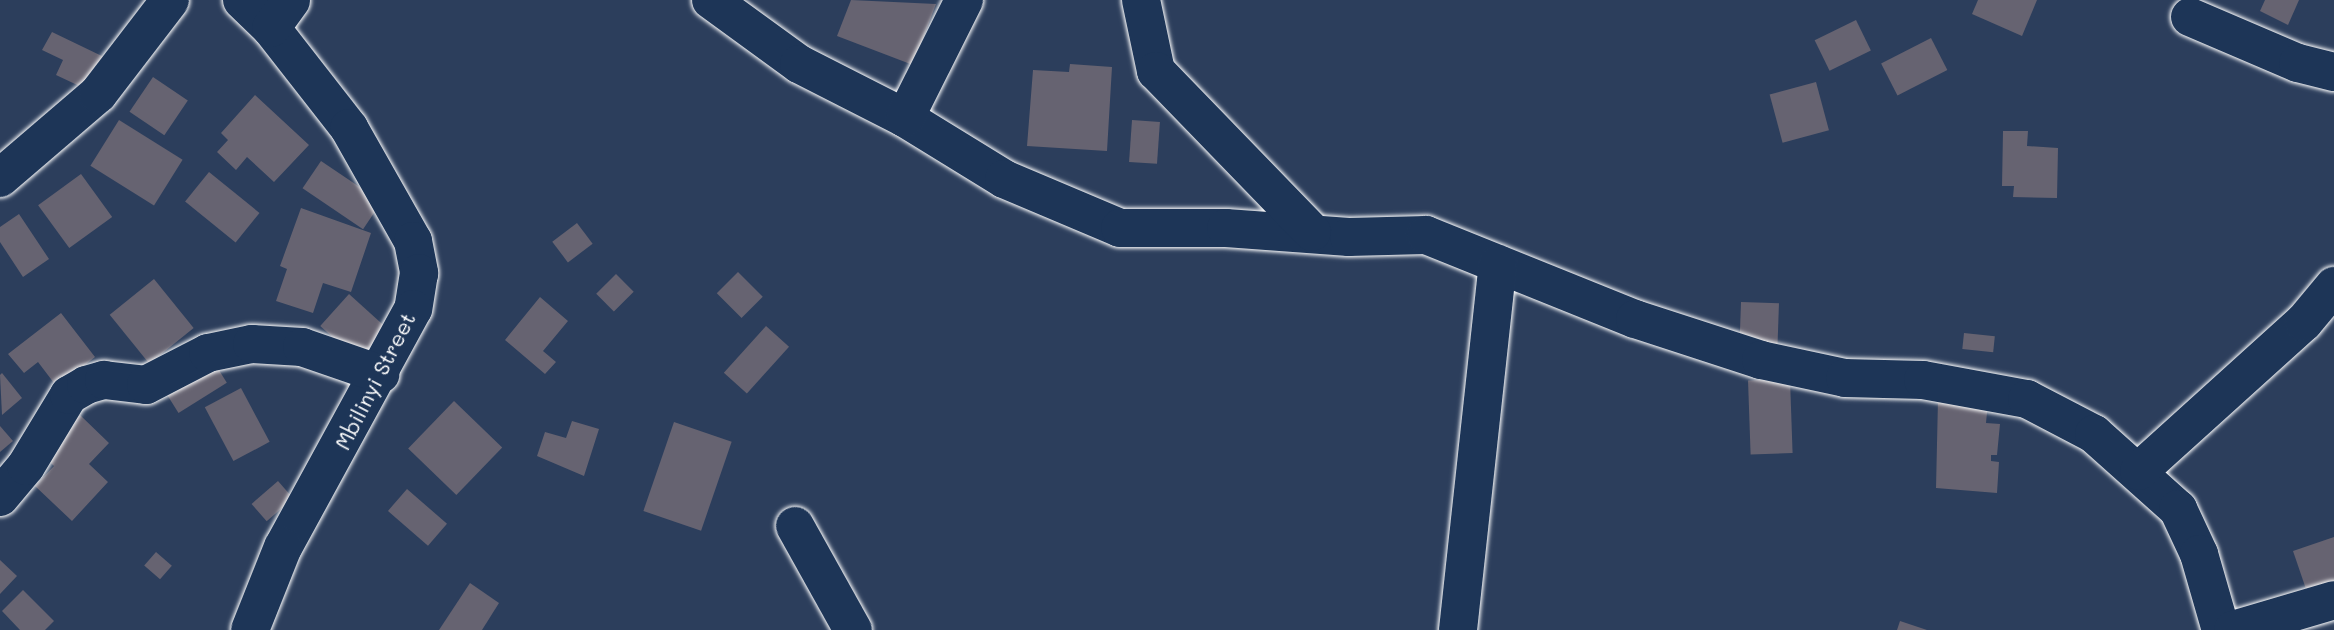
<!DOCTYPE html>
<style>
body{margin:0}
#map{position:relative;width:2334px;height:630px;overflow:hidden;background:#2c3e5c;font-family:Mali,sans-serif}
div>[style]{position:absolute}
.building>*{inset:0;background:#666371;transform-origin:0 0}
.roads{filter:drop-shadow(0 0 2px #fff) drop-shadow(0 0 2px #fff)}
.minor>*{height:38px;margin:-19px;padding:0 19px;transform-origin:19px;border-radius:19px;background:#1d3557}
span{translate:-50% -50%;white-space:nowrap;text-align:center;line-height:1.15;-webkit-text-stroke:5px #1d3557;paint-order:stroke}
.street-label{font-size:21px;color:#fff}
</style>
<div id="map">
<div class="building">
<div style="clip-path:polygon(851px 0,936px 4px,913px 65px,837px 36px)"></div>
<div style="clip-path:polygon(1978px 0,2037px 0,2022px 36px,1972px 14px)"></div>
<div style="clip-path:polygon(2265px 0,2299px 0,2288px 25px,2260px 11px)"></div>
<div style="left:1856px;top:20px;width:34px;height:46px;rotate:64deg"></div>
<div style="clip-path:polygon(52px 32px,106px 58px,90px 91px,56px 75px,63px 60px,42px 50px)"></div>
<div style="left:1931px;top:38px;width:36px;height:56px;rotate:63deg"></div>
<div style="clip-path:polygon(1070px 64px,1112px 67px,1107px 151px,1027px 146px,1033px 70px,1069px 72px)"></div>
<div style="left:153px;top:77px;width:42px;height:42px;rotate:34deg"></div>
<div style="left:1816px;top:82px;width:50px;height:48px;rotate:75deg"></div>
<div style="clip-path:polygon(255px 95px,309px 145px,274px 182px,247px 157px,236px 170px,217px 152px,228px 140px,221px 133px)"></div>
<div style="left:119px;top:120px;width:75px;height:54px;rotate:32deg"></div>
<div style="left:1132px;top:120px;width:28px;height:42px;rotate:4deg"></div>
<div style="clip-path:polygon(2003px 131px,2028px 131px,2027px 146px,2058px 148px,2057px 198px,2013px 197px,2014px 186px,2002px 186px)"></div>
<div style="left:321px;top:161px;width:73px;height:33px;rotate:34deg"></div>
<div style="left:209px;top:172px;width:65px;height:38px;rotate:39deg"></div>
<div style="left:81px;top:174px;width:53px;height:53px;rotate:54deg"></div>
<div style="clip-path:polygon(301px 208px,371px 233px,351px 292px,323px 283px,313px 313px,276px 301px,287px 269px,280px 266px)"></div>
<div style="clip-path:polygon(19px 214px,49px 259px,23px 277px,0 242px,0 227px)"></div>
<div style="left:577px;top:223px;width:26px;height:31px;rotate:53deg"></div>
<div style="left:738px;top:272px;width:35px;height:30px;rotate:45deg"></div>
<div style="left:616px;top:274px;width:25px;height:28px;rotate:45deg"></div>
<div style="left:154px;top:279px;width:63px;height:57px;rotate:51deg"></div>
<div style="left:349px;top:294px;width:51px;height:43px;rotate:42deg"></div>
<div style="clip-path:polygon(540px 297px,568px 321px,543px 351px,556px 362px,545px 374px,505px 340px)"></div>
<div style="left:1741px;top:302px;width:38px;height:41px;rotate:2deg"></div>
<div style="clip-path:polygon(61px 313px,95px 357px,57px 387px,38px 362px,24px 373px,8px 354px)"></div>
<div style="left:766px;top:326px;width:31px;height:63px;rotate:42deg"></div>
<div style="left:1964px;top:333px;width:31px;height:16px;rotate:6deg"></div>
<div style="left:212px;top:359px;width:28px;height:57px;rotate:58deg"></div>
<div style="clip-path:polygon(2px 373px,22px 398px,2px 415px,0 375px)"></div>
<div style="left:1790px;top:379px;width:74px;height:42px;rotate:88deg"></div>
<div style="left:241px;top:388px;width:61px;height:41px;rotate:62deg"></div>
<div style="clip-path:polygon(1938px 399px,1988px 402px,1986px 423px,2000px 424px,1997px 455px,1991px 455px,1991px 461px,1999px 462px,1997px 493px,1936px 488px)"></div>
<div style="left:454px;top:401px;width:67px;height:66px;rotate:44deg"></div>
<div style="clip-path:polygon(80px 415px,109px 443px,89px 464px,108px 482px,72px 521px,35px 486px,54px 466px,43px 455px)"></div>
<div style="clip-path:polygon(572px 421px,599px 429px,584px 476px,537px 456px,545px 432px,566px 438px)"></div>
<div style="left:674px;top:422px;width:61px;height:94px;rotate:19deg"></div>
<div style="clip-path:polygon(0 426px,13px 441px,0 452px)"></div>
<div style="left:278px;top:481px;width:23px;height:35px;rotate:49deg"></div>
<div style="left:407px;top:489px;width:53px;height:29px;rotate:41deg"></div>
<div style="clip-path:polygon(2334px 537px,2334px 583px,2307px 592px,2293px 551px)"></div>
<div style="left:156px;top:552px;width:21px;height:18px;rotate:41deg"></div>
<div style="clip-path:polygon(0 560px,17px 576px,0 594px)"></div>
<div style="clip-path:polygon(470px 583px,499px 603px,482px 630px,439px 630px)"></div>
<div style="clip-path:polygon(23px 590px,54px 621px,45px 630px,20px 630px,2px 611px)"></div>
<div style="clip-path:polygon(1900px 621px,1927px 630px,1897px 630px)"></div>
</div>
<div class="roads">
<div class="minor">
<div style="left:242px;top:0;width:40px;rotate:44deg"></div>
<div style="left:271px;top:28px;width:127px;rotate:52deg"></div>
<div style="left:349px;top:128px;width:130px;rotate:60.5deg"></div>
<div style="left:413px;top:241px;width:33px;rotate:79deg"></div>
<div style="left:419px;top:273px;width:36px;rotate:99deg"></div>
<div style="left:413px;top:309px;width:271px;rotate:118.6deg"></div>
<div style="left:283px;top:547px;width:89px;rotate:111.7deg"></div>
<div style="left:711px;top:0;width:109px;rotate:36deg"></div>
<div style="left:799px;top:64px;width:119px;rotate:27deg"></div>
<div style="left:905px;top:118px;width:116px;rotate:31.6deg"></div>
<div style="left:1004px;top:179px;width:126px;rotate:22.9deg"></div>
<div style="left:1120px;top:228px;width:106px"></div>
<div style="left:1226px;top:228px;width:123px;rotate:4.2deg"></div>
<div style="left:1349px;top:237px;width:77px;rotate:-1.5deg"></div>
<div style="left:1426px;top:235px;width:225px;rotate:21.9deg"></div>
<div style="left:1635px;top:319px;width:133px;rotate:18deg"></div>
<div style="left:1761px;top:360px;width:86px;rotate:12.1deg"></div>
<div style="left:1845px;top:378px;width:78px;rotate:1.5deg"></div>
<div style="left:1923px;top:380px;width:106px;rotate:10.4deg"></div>
<div style="left:2027px;top:399px;width:76px;rotate:27.6deg"></div>
<div style="left:2094px;top:434px;width:113px;rotate:41.8deg"></div>
<div style="left:2178px;top:509px;width:50px;rotate:65deg"></div>
<div style="left:2199px;top:554px;width:79px;rotate:73.9deg"></div>
<div style="left:1141px;top:0;width:73px;rotate:78.1deg"></div>
<div style="left:1156px;top:71px;width:224px;rotate:45.9deg"></div>
<div style="left:2190px;top:17px;width:117px;rotate:23.1deg"></div>
<div style="left:2298px;top:63px;width:37px;rotate:14deg"></div>
<div style="left:271px;top:28px;width:34px;rotate:-54deg"></div>
<div style="left:905px;top:118px;width:132px;rotate:-63.4deg"></div>
<div style="left:0;top:178px;width:129px;rotate:-40.6deg"></div>
<div style="left:98px;top:94px;width:118px;rotate:-52.5deg"></div>
<div style="left:2139px;top:471px;width:222px;rotate:-42.1deg"></div>
<div style="left:2304px;top:322px;width:47px;rotate:-50.2deg"></div>
<div style="left:0;top:497px;width:40px;rotate:-50deg"></div>
<div style="left:26px;top:466px;width:83px;rotate:-58.8deg"></div>
<div style="left:69px;top:395px;width:20px;rotate:-30deg"></div>
<div style="left:86px;top:385px;width:19px;rotate:-16deg"></div>
<div style="left:104px;top:380px;width:42px;rotate:6.8deg"></div>
<div style="left:146px;top:385px;width:70px;rotate:-27.3deg"></div>
<div style="left:208px;top:353px;width:45px;rotate:-11.6deg"></div>
<div style="left:252px;top:344px;width:50px;rotate:3.4deg"></div>
<div style="left:302px;top:347px;width:83px;rotate:19.1deg"></div>
<div style="left:795px;top:526px;width:119px;rotate:60.9deg"></div>
<div style="left:1458px;top:630px;width:368px;rotate:-83.8deg"></div>
<div style="left:2233px;top:630px;width:105px;rotate:-16.5deg"></div>
</div>
</div>
<div class="street-label">
<span style="left:375px;top:381px;rotate:-63deg">Mbilinyi Street</span>
</div>
</div>
